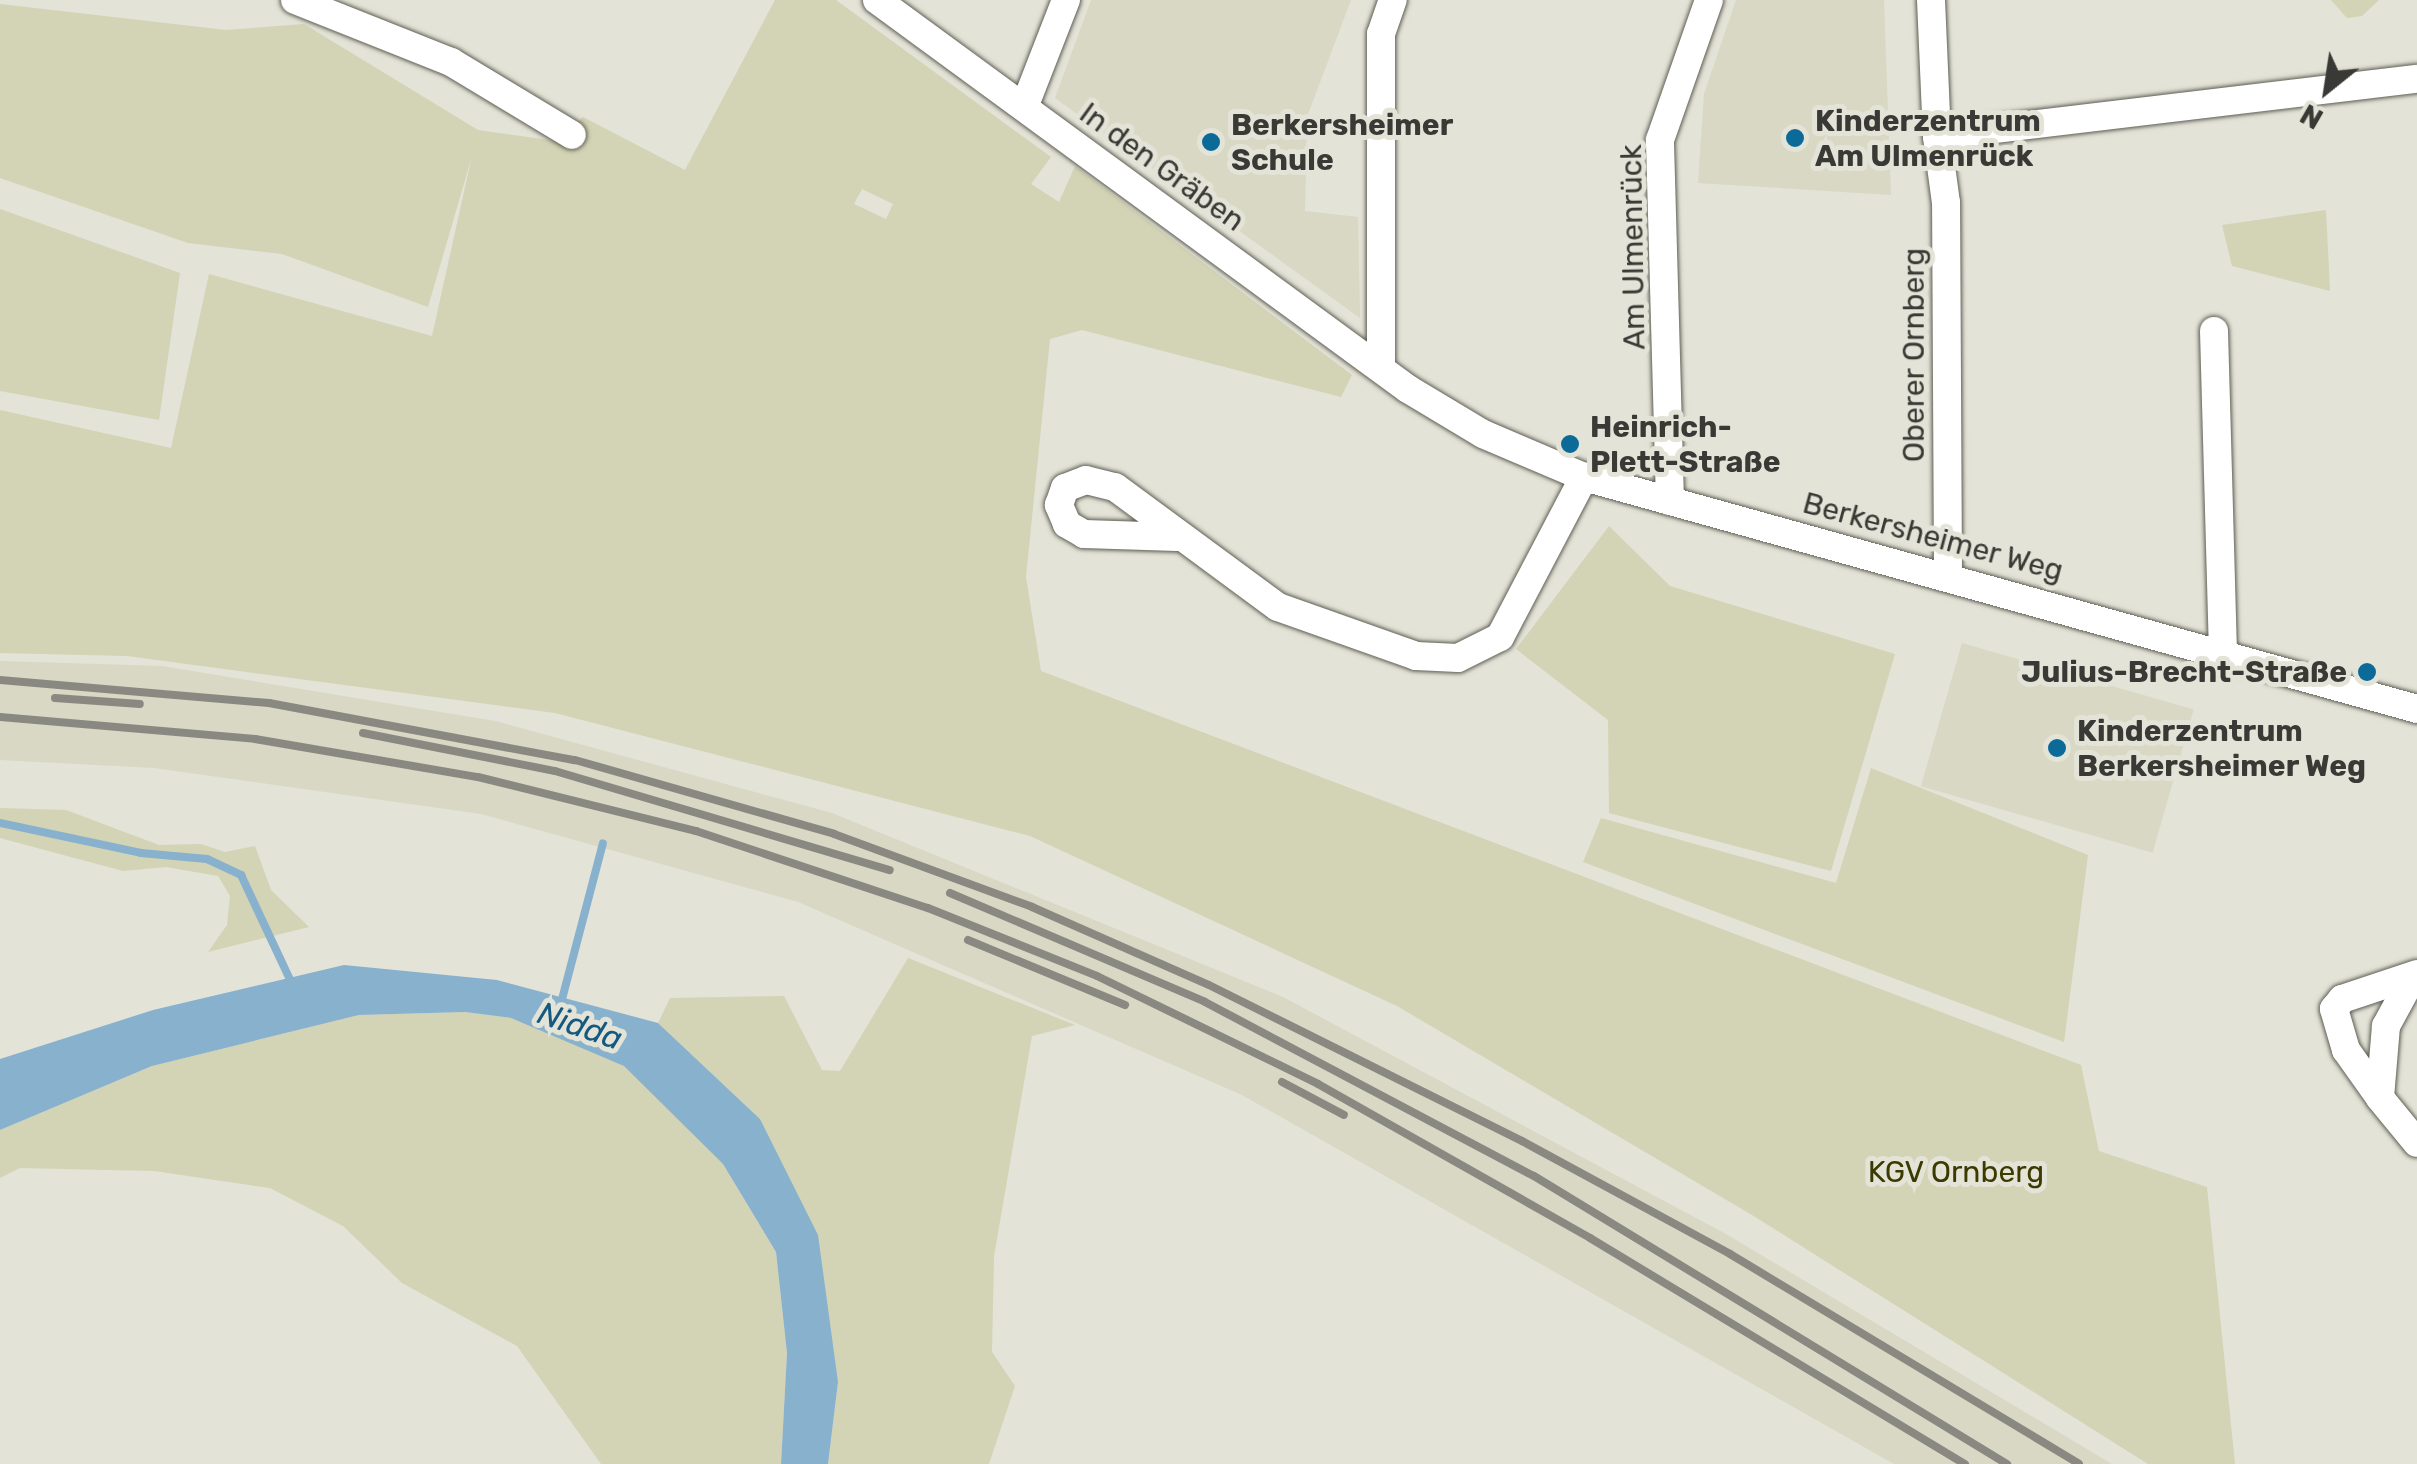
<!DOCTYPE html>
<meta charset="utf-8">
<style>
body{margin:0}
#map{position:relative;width:2417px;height:1464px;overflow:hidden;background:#e3e3d7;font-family:Rubik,sans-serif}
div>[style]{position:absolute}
.built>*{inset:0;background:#d8d8c5;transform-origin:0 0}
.green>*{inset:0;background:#d3d3b5}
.water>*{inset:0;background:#88b1cd}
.stream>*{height:8px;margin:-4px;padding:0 4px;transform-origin:4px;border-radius:4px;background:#88b1cd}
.roads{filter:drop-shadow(0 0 2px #5e5e54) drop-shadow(0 0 2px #5e5e54)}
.street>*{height:28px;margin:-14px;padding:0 14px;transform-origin:14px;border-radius:14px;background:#fff}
.rail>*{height:8px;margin:-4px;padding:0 4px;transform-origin:4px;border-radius:4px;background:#898981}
.dots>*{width:28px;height:28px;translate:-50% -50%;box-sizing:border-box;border:5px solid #e3e3d7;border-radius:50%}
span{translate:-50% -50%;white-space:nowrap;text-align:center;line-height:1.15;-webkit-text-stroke:10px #e3e3d7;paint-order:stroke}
.poi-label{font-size:30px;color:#393935;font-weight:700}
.left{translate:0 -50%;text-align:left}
.right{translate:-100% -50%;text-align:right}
.street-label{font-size:30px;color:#393935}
.park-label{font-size:30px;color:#3c3a01}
.water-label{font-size:32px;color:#14597f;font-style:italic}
.north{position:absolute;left:2277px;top:40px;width:100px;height:100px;-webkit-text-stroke:8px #e3e3d7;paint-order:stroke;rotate:210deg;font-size:28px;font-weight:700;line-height:40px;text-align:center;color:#393935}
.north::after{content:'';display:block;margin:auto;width:35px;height:45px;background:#393935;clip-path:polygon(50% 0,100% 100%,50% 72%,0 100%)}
</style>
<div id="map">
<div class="built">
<div style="clip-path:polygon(1091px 0,1351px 0,1307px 117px,1305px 211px,1358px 217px,1360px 318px,1055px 98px)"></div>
<div style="clip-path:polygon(1736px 0,1884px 0,1891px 195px,1698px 183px,1704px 94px)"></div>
<div style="left:1962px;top:643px;width:241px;height:149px;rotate:16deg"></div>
<div style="clip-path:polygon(0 661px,162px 666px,495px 721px,832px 813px,1283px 997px,1726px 1234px,2112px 1464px,1894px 1464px,1242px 1095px,798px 902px,481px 814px,154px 768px,0 760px)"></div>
</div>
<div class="green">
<div style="clip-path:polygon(evenodd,775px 0,836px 0,1051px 157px,1031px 184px,1059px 202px,1075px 166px,1352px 375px,1341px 397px,1082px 330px,1050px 339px,1026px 577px,1041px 671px,2081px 1065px,2099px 1151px,2207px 1187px,2235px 1464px,2148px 1464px,1752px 1215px,1397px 1006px,1030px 836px,555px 713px,127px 656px,0 653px,0 410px,171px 448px,209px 274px,432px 336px,472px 156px,428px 307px,282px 254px,188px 243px,0 178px,0 4px,226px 30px,304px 24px,478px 130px,556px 141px,583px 117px,685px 170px,775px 0,862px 189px,893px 204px,886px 219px,854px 204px,862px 189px)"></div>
<div style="clip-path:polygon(2331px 0,2379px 0,2362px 16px,2347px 18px)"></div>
<div style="clip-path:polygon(0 209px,180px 273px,159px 420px,0 391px)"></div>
<div style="clip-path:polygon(2326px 210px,2330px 291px,2232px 266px,2222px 225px)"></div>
<div style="clip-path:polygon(1609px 526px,1670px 586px,1895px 654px,1831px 871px,1609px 813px,1608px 720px,1516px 649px)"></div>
<div style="clip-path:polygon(1871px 768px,2088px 855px,2064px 1042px,1583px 862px,1601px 818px,1836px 883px)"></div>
<div style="clip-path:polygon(0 808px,66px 810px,159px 845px,201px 844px,225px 852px,255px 846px,271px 890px,309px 927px,208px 952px,227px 925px,230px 896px,218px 876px,166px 867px,123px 871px,0 838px)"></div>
<div style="clip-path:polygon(908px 958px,1075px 1025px,1032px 1036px,994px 1256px,992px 1352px,1015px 1386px,989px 1464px,828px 1464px,838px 1382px,760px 1119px,658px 1023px,670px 998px,784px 996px,822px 1070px,840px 1071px)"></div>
<div style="clip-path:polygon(465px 1012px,511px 1018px,624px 1065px,723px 1164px,776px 1252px,787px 1353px,781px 1464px,601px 1464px,517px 1346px,402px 1283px,343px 1226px,270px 1188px,154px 1171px,20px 1168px,0 1178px,0 1130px,152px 1066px,359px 1015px)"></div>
</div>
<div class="water">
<div style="clip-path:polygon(344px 965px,497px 980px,658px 1023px,760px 1119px,818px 1235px,838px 1382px,828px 1464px,781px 1464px,787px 1353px,776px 1252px,723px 1164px,624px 1066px,511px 1018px,465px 1012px,359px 1015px,152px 1066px,0 1130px,0 1059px,153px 1010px)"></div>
</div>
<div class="stream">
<div style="left:0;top:823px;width:144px;rotate:12deg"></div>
<div style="left:141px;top:853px;width:66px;rotate:5.2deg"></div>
<div style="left:207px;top:859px;width:38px;rotate:25deg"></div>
<div style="left:241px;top:875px;width:123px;rotate:64.9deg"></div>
<div style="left:561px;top:1003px;width:165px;rotate:-75.3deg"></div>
</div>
<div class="roads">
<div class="street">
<div style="left:295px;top:0;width:168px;rotate:21.7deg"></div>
<div style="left:451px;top:62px;width:141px;rotate:31.1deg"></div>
<div style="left:877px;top:0;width:658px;rotate:36.23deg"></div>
<div style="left:1408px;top:389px;width:87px;rotate:31deg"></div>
<div style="left:1483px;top:434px;width:110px;rotate:23.1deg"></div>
<div style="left:1584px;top:477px;width:865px;rotate:15.56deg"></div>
<div style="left:1931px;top:0;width:136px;rotate:87.5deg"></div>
<div style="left:1025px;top:105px;width:113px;rotate:-68.7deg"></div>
<div style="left:2214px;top:331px;width:319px;rotate:88.4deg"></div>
<div style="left:1381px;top:368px;width:334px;rotate:-90deg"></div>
<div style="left:1381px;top:34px;width:36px;rotate:-71deg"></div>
<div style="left:1670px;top:501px;width:361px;rotate:-91.6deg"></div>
<div style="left:1660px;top:140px;width:148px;rotate:-70.7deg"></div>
<div style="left:1177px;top:537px;width:93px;rotate:-178.2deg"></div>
<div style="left:1084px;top:534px;width:20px;rotate:-150deg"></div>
<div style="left:1067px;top:524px;width:21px;rotate:-113deg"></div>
<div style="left:1059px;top:505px;width:18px;rotate:-71deg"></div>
<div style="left:1065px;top:488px;width:22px;rotate:-21deg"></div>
<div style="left:1086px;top:480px;width:30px;rotate:14deg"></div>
<div style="left:1115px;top:487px;width:202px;rotate:36.4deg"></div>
<div style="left:1278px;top:607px;width:146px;rotate:19.5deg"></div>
<div style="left:1416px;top:656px;width:42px;rotate:2.7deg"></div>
<div style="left:1458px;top:658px;width:47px;rotate:-26.6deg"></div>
<div style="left:1500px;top:637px;width:181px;rotate:-62.3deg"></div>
<div style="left:1948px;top:574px;width:371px;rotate:-90.3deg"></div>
<div style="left:1946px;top:203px;width:68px;rotate:-97.7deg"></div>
<div style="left:1937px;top:136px;width:483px;rotate:-6.8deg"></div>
<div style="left:2412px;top:978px;width:55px;rotate:118.4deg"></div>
<div style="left:2386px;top:1026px;width:72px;rotate:94.8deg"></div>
<div style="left:2380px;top:1098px;width:58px;rotate:50.6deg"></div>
<div style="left:2380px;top:1098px;width:59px;rotate:-125.3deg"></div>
<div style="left:2346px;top:1050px;width:43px;rotate:-106.3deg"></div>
<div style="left:2334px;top:1009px;width:13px;rotate:-51deg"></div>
<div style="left:2342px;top:999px;width:79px;rotate:-18.4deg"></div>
</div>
</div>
<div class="rail">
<div style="left:0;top:680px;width:270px;rotate:4.9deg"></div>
<div style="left:269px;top:703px;width:311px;rotate:10.6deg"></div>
<div style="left:575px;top:760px;width:269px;rotate:15.9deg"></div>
<div style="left:834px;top:834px;width:211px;rotate:20.2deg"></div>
<div style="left:1032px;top:907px;width:193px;rotate:23.8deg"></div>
<div style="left:1209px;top:985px;width:350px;rotate:26.5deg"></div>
<div style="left:1522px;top:1141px;width:237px;rotate:28.5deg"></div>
<div style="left:1730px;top:1254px;width:407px;rotate:31deg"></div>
<div style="left:55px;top:698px;width:85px;rotate:4deg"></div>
<div style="left:0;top:717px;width:256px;rotate:4.9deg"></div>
<div style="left:255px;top:739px;width:226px;rotate:9.7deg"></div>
<div style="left:478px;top:777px;width:225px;rotate:13.9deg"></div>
<div style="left:696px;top:831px;width:244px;rotate:18.4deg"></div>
<div style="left:928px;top:908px;width:182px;rotate:21.9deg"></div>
<div style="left:1097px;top:976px;width:246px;rotate:26deg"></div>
<div style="left:1318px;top:1084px;width:313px;rotate:29.5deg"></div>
<div style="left:1590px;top:1238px;width:438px;rotate:31.1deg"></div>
<div style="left:363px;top:733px;width:196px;rotate:11.2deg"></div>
<div style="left:555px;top:771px;width:349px;rotate:16.5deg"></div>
<div style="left:950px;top:893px;width:277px;rotate:23.1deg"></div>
<div style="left:1205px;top:1002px;width:372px;rotate:27.9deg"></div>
<div style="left:1534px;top:1176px;width:554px;rotate:31.34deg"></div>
<div style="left:968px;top:940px;width:170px;rotate:22.5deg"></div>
<div style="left:1282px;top:1082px;width:70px;rotate:28deg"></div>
</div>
<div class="dots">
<div style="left:1795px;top:138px;background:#0c6a99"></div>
<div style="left:1211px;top:142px;background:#0c6a99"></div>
<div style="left:1570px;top:444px;background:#0c6a99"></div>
<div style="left:2367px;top:672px;background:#0c6a99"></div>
<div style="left:2057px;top:748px;background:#0c6a99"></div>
</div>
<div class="poi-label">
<span class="left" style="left:1815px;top:138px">Kinderzentrum<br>Am Ulmenrück</span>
<span class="left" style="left:1231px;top:142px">Berkersheimer<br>Schule</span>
<span class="left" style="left:1590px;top:444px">Heinrich-<br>Plett-Straße</span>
<span class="right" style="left:2347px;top:672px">Julius-Brecht-Straße</span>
<span class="left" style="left:2077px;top:748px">Kinderzentrum<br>Berkersheimer Weg</span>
</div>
<div class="street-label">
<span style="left:1162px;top:167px;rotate:36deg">In den Gräben</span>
<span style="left:1633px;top:247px;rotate:-91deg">Am Ulmenrück</span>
<span style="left:1914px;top:355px;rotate:-90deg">Oberer Ornberg</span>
<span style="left:1933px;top:537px;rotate:15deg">Berkersheimer Weg</span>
</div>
<div class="park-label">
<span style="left:1956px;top:1172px">KGV Ornberg</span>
</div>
<div class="water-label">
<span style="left:580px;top:1026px;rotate:19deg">Nidda</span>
</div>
<div class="north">N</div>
</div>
